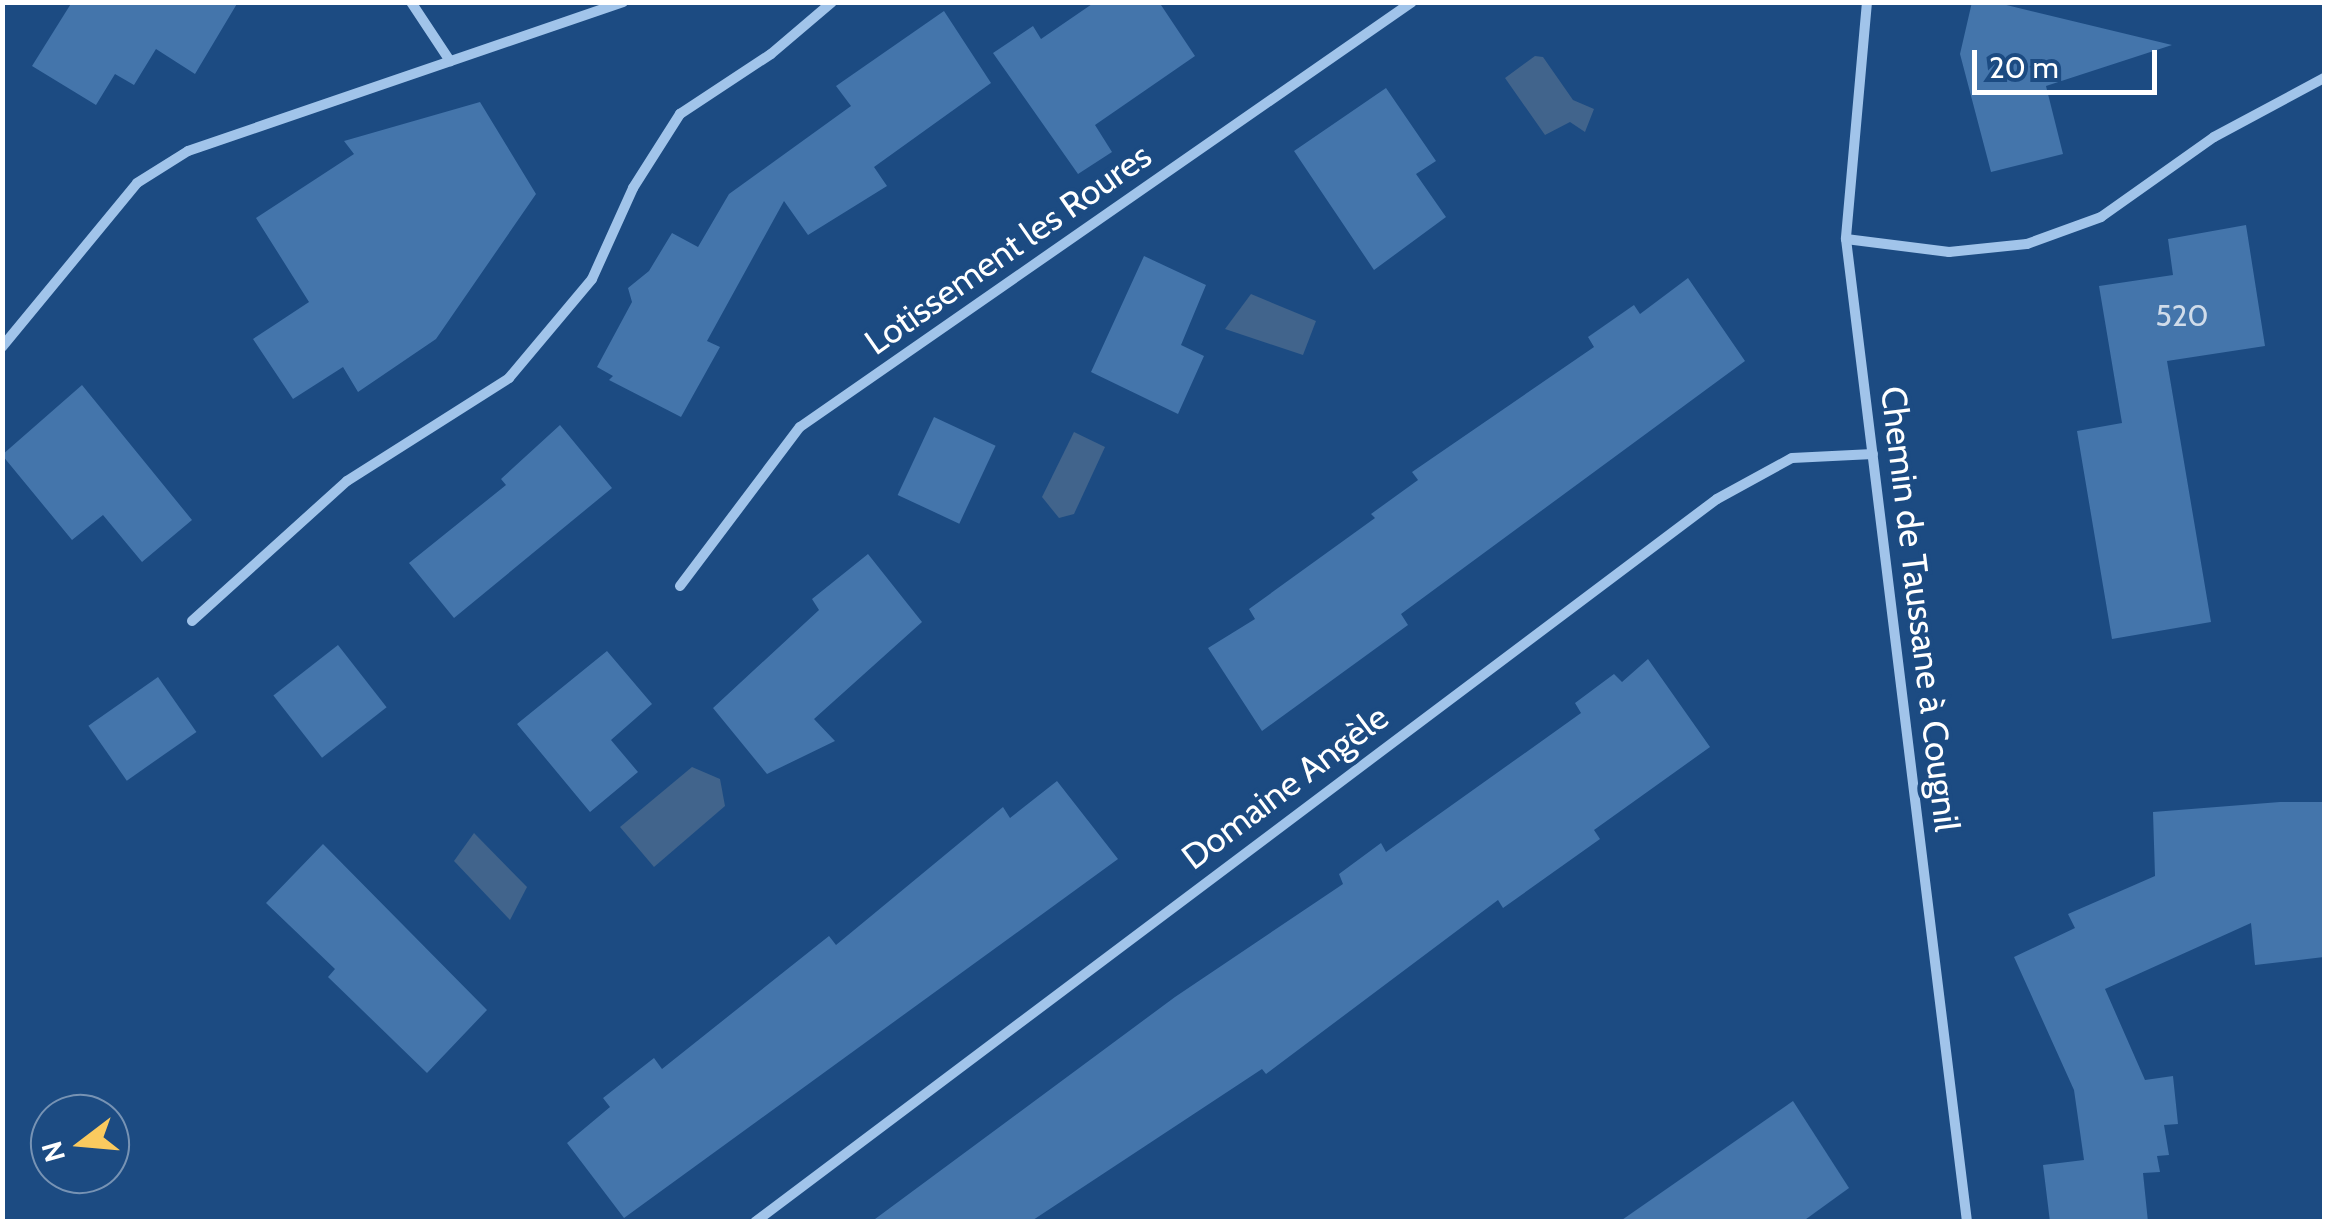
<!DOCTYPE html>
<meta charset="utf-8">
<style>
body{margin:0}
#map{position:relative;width:2327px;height:1224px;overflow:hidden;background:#1c4b82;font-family:Cabin,sans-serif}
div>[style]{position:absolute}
.water>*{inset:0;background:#41648c}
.building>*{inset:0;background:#4475ab;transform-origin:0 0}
.minor>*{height:10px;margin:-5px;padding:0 5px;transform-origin:5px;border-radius:5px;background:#a1c4ea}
span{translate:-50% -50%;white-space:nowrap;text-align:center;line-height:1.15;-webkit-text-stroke:8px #1c4b82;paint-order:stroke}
.number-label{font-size:30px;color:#d0dcea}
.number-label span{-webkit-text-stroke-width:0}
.street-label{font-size:35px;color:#fff}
.frame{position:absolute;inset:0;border:5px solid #fff;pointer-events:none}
.north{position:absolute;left:30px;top:1094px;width:100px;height:100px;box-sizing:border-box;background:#1c4b82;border:2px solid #7793b4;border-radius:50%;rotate:254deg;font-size:28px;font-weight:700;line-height:40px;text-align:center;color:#fff}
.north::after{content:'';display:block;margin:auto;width:35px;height:45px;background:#faca5f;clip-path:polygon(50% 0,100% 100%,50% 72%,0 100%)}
.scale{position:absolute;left:1972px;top:50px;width:185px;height:45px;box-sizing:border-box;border:5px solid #fff;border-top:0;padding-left:12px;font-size:30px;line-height:35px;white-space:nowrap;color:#fff;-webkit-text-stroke:8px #1c4b82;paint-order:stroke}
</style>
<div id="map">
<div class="water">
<div style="clip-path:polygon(1535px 56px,1543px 57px,1573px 100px,1594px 109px,1585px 132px,1570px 122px,1545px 135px,1505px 78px)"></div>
<div style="clip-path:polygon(1251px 294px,1316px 321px,1303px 355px,1225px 329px)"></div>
<div style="clip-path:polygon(1074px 432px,1105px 447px,1074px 514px,1059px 518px,1042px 497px)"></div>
<div style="clip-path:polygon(692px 767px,720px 779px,725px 806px,654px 867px,620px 827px)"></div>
<div style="clip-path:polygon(474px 833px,527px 887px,510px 920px,454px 861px)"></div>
</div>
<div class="building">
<div style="clip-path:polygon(72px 2px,238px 2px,195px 74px,156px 49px,134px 85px,115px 74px,96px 105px,32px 66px)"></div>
<div style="clip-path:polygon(1095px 2px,1159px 2px,1195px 56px,1095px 125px,1112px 152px,1078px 174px,993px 53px,1033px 26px,1041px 39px)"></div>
<div style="clip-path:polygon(1972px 2px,1994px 2px,2172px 45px,2046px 86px,2063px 154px,1991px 172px,1960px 54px)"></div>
<div style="clip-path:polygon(944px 11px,991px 83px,874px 167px,887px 186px,808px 235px,784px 201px,707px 341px,720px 347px,681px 417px,609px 380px,613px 376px,597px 367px,632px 302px,628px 288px,649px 271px,672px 233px,698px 247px,729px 194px,851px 106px,836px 86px)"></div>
<div style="clip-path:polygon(1386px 88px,1436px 161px,1416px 174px,1446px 217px,1374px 270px,1294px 151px)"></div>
<div style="clip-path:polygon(480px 102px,536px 194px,436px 339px,358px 392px,343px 367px,293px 399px,253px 339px,309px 302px,256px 218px,354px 154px,344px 141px)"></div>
<div style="clip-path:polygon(2246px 225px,2265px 346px,2167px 361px,2211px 622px,2112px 639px,2077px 431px,2122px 423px,2099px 286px,2173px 275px,2168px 239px)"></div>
<div style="clip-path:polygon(1144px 256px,1206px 285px,1181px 345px,1204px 356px,1178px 414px,1091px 372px)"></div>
<div style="clip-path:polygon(1688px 278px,1745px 361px,1401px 614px,1408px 625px,1262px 731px,1208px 648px,1255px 619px,1249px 609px,1375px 518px,1371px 514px,1418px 480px,1412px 472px,1594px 347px,1588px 337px,1634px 305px,1640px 314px)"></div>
<div style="clip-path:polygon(82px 385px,192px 520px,142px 562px,103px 515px,72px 540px,2px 455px)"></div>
<div style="left:934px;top:417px;width:68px;height:86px;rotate:25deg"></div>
<div style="clip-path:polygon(560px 425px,612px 488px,454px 618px,409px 563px,506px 485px,501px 479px)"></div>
<div style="clip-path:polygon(868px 554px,922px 622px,814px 719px,835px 741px,767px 774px,713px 708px,819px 610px,812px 599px)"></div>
<div style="left:338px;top:645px;width:79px;height:82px;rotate:52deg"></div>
<div style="clip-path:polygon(607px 651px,652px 704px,611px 740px,638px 772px,590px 812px,517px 724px)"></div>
<div style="clip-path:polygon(1648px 659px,1710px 747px,1594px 830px,1600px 839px,1503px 908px,1498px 900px,1266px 1074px,1262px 1069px,1030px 1222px,871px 1222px,1175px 997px,1343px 884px,1339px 874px,1381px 843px,1386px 852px,1581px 713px,1575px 703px,1614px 674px,1622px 682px)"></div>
<div style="left:158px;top:677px;width:67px;height:85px;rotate:55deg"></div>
<div style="clip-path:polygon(1057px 781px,1118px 859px,624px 1218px,567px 1143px,610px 1107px,603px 1098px,654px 1058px,662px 1069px,829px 936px,836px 945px,1003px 807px,1010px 818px)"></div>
<div style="clip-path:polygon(2280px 802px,2324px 802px,2324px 957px,2255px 965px,2251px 923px,2105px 989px,2145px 1080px,2173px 1076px,2178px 1124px,2164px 1125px,2169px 1155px,2157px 1156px,2160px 1172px,2143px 1173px,2148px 1222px,2050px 1222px,2043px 1165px,2084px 1160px,2074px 1090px,2014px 957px,2075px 928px,2068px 914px,2155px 876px,2153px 812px)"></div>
<div style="clip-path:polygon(323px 844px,487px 1010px,427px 1073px,328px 977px,335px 969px,266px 903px)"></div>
<div style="clip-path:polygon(1793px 1101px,1849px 1188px,1802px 1222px,1619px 1222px)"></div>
</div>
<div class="minor">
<div style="left:411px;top:2px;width:71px;rotate:56.5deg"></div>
<div style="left:1867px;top:2px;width:238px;rotate:95.1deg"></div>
<div style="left:1846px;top:239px;width:990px;rotate:82.98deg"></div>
<div style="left:1846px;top:239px;width:104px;rotate:7.2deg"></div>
<div style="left:1949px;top:252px;width:78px;rotate:-5.9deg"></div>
<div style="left:2027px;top:244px;width:79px;rotate:-20deg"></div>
<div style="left:2101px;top:217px;width:138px;rotate:-35.3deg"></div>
<div style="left:2214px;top:137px;width:125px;rotate:-28.2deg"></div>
<div style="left:2px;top:347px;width:212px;rotate:-50.5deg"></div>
<div style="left:137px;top:183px;width:60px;rotate:-32.1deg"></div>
<div style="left:188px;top:151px;width:460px;rotate:-18.9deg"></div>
<div style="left:680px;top:586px;width:199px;rotate:-53deg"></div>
<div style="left:800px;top:427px;width:745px;rotate:-34.78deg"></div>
<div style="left:192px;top:621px;width:209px;rotate:-42.1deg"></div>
<div style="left:347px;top:481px;width:192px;rotate:-32.4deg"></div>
<div style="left:509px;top:378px;width:129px;rotate:-50deg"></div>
<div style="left:592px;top:279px;width:100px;rotate:-65.7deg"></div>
<div style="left:633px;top:188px;width:88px;rotate:-57.6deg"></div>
<div style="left:680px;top:114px;width:109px;rotate:-33.4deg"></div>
<div style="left:771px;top:54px;width:80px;rotate:-40.4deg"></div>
<div style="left:755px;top:1222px;width:1203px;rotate:-36.93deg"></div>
<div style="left:1717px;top:499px;width:85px;rotate:-28.7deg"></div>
<div style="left:1792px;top:458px;width:81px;rotate:-2.8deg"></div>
</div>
<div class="number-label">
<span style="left:2182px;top:316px">520</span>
</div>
<div class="street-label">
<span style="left:1008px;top:249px;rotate:-35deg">Lotissement les Roures</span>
<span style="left:1920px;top:609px;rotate:83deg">Chemin de Taussane à Cougnil</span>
<span style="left:1285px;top:787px;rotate:-37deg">Domaine Angèle</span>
</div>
<div class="frame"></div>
<div class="north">N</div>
<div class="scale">20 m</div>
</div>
